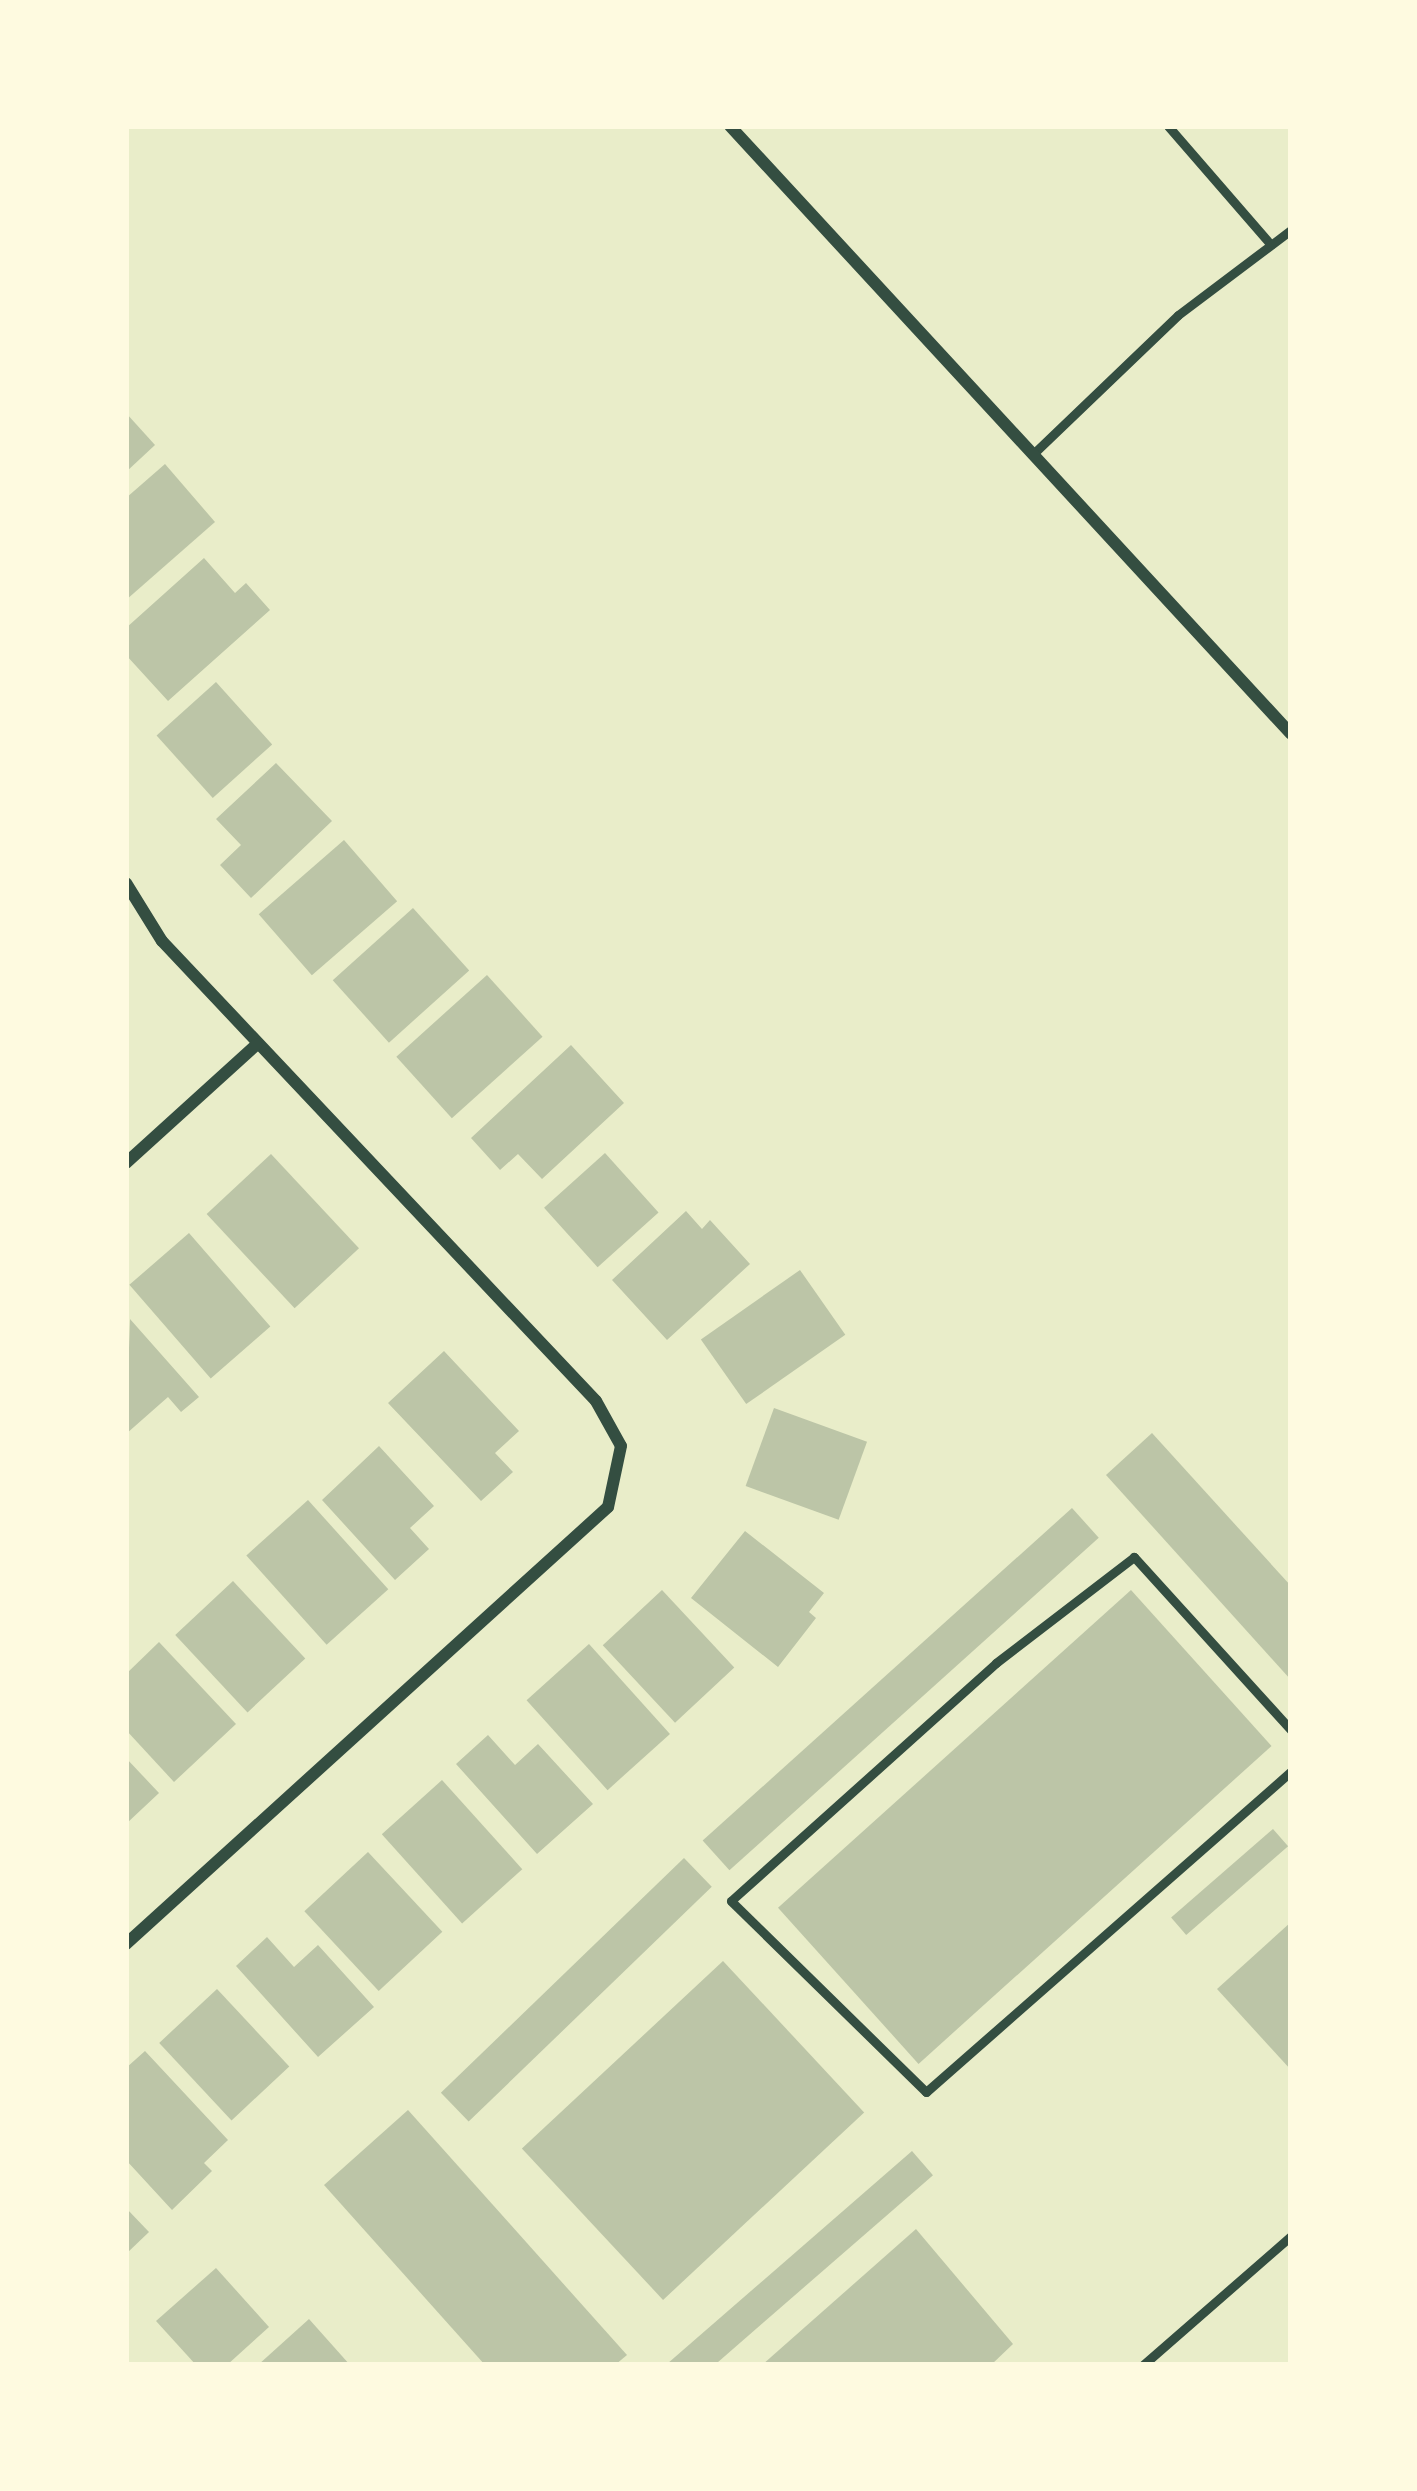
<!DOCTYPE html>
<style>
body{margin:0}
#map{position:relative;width:1417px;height:2491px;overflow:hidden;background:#e9edc9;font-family:"Archivo Narrow",sans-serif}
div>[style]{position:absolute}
.building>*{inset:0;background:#bcc5a7;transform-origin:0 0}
.service>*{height:9px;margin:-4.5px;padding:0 4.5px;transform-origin:4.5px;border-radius:4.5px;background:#344e41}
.minor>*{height:12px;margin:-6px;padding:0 6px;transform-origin:6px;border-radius:6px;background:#344e41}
span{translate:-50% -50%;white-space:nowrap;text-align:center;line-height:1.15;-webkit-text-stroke:9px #fefae0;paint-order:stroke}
.frame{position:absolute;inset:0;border:129px solid #fefae0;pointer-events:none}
</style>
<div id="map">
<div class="building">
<div style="clip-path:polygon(126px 413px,155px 445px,126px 472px)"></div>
<div style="clip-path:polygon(165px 464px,215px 522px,126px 600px,126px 498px)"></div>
<div style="clip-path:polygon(204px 558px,235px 593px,246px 583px,270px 610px,168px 701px,126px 655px,126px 628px)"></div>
<div style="left:216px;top:682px;width:84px;height:80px;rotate:48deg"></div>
<div style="clip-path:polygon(276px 763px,332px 821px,251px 898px,220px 865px,241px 845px,216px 819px)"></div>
<div style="left:344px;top:840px;width:81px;height:113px;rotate:49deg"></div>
<div style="left:413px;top:908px;width:84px;height:108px;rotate:48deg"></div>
<div style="left:487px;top:975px;width:83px;height:122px;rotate:48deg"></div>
<div style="clip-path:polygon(571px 1045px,624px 1103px,542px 1179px,518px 1154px,500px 1170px,471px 1138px)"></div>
<div style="left:605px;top:1153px;width:80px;height:82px;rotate:48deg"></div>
<div style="left:271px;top:1154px;width:129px;height:88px;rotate:47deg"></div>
<div style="clip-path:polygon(686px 1211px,702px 1229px,710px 1220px,750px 1264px,667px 1340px,612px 1280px)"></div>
<div style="left:189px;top:1233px;width:124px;height:79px;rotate:49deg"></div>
<div style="left:800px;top:1270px;width:79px;height:121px;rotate:55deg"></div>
<div style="clip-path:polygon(130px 1319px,199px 1397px,181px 1412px,168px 1397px,126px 1434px)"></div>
<div style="clip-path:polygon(444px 1351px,519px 1431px,495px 1453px,513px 1472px,481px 1501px,388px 1403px)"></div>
<div style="left:774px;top:1408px;width:99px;height:83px;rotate:20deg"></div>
<div style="clip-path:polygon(1152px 1433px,1291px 1586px,1291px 1680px,1106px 1475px)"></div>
<div style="clip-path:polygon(379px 1446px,434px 1506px,410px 1528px,429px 1549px,395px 1580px,322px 1500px)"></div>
<div style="left:308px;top:1500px;width:120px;height:83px;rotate:48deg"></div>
<div style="left:1072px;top:1508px;width:40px;height:497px;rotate:48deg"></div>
<div style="clip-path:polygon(745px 1531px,824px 1593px,809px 1612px,816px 1618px,778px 1667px,691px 1598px)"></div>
<div style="left:233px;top:1581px;width:106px;height:79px;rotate:47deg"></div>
<div style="left:662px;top:1590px;width:106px;height:81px;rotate:47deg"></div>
<div style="left:1131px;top:1590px;width:210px;height:475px;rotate:48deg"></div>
<div style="clip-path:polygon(159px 1642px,236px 1724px,174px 1782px,126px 1730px,126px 1674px)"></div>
<div style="left:589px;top:1644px;width:121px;height:84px;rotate:48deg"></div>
<div style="clip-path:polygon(488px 1735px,515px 1765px,538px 1744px,593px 1804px,537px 1854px,456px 1764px)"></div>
<div style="clip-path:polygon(126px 1758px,159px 1793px,126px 1824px)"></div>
<div style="left:442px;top:1780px;width:120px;height:81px;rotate:48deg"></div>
<div style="left:1273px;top:1829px;width:23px;height:135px;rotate:49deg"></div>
<div style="left:368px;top:1852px;width:109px;height:87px;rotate:47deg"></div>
<div style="left:684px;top:1858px;width:40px;height:338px;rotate:46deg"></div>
<div style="clip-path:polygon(1291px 1922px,1291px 2070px,1217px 1989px)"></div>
<div style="clip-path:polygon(267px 1937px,294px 1967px,318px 1945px,374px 2007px,318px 2057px,236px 1966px)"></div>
<div style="left:723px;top:1961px;width:207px;height:275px;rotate:47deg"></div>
<div style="left:217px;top:1989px;width:106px;height:79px;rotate:47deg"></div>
<div style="clip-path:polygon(145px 2051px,228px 2140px,204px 2163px,212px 2171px,172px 2210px,126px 2160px,126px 2068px)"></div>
<div style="clip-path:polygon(408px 2110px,627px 2355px,615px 2365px,485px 2365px,324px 2185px)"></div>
<div style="left:912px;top:2151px;width:32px;height:322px;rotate:49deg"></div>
<div style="clip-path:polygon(126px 2208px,149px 2232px,126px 2254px)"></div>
<div style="clip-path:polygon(916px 2229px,1013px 2344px,991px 2365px,762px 2365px)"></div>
<div style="clip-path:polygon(216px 2268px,269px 2327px,227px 2365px,196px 2365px,156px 2321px)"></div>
<div style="clip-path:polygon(309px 2319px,350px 2365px,258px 2365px)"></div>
</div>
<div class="service">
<div style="left:1168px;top:126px;width:157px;rotate:49.1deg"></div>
<div style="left:1032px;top:455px;width:202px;rotate:-43.8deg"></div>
<div style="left:1178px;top:315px;width:141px;rotate:-37deg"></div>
<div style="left:1291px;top:1730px;width:234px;rotate:-132.2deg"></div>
<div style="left:1134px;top:1557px;width:174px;rotate:142.5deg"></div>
<div style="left:996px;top:1663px;width:356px;rotate:138.1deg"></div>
<div style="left:731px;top:1901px;width:273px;rotate:44.4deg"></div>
<div style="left:926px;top:2092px;width:486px;rotate:-41.3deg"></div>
<div style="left:1143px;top:2365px;width:196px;rotate:-41.1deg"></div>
</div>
<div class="minor">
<div style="left:730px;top:126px;width:827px;rotate:47.3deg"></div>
<div style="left:126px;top:883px;width:68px;rotate:58.2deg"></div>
<div style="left:162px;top:941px;width:632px;rotate:46.67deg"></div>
<div style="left:596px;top:1401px;width:51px;rotate:60.9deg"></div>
<div style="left:621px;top:1446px;width:62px;rotate:102deg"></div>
<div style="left:608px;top:1507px;width:651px;rotate:137.8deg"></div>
<div style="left:126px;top:1163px;width:176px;rotate:-42.2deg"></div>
</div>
<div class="frame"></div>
</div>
